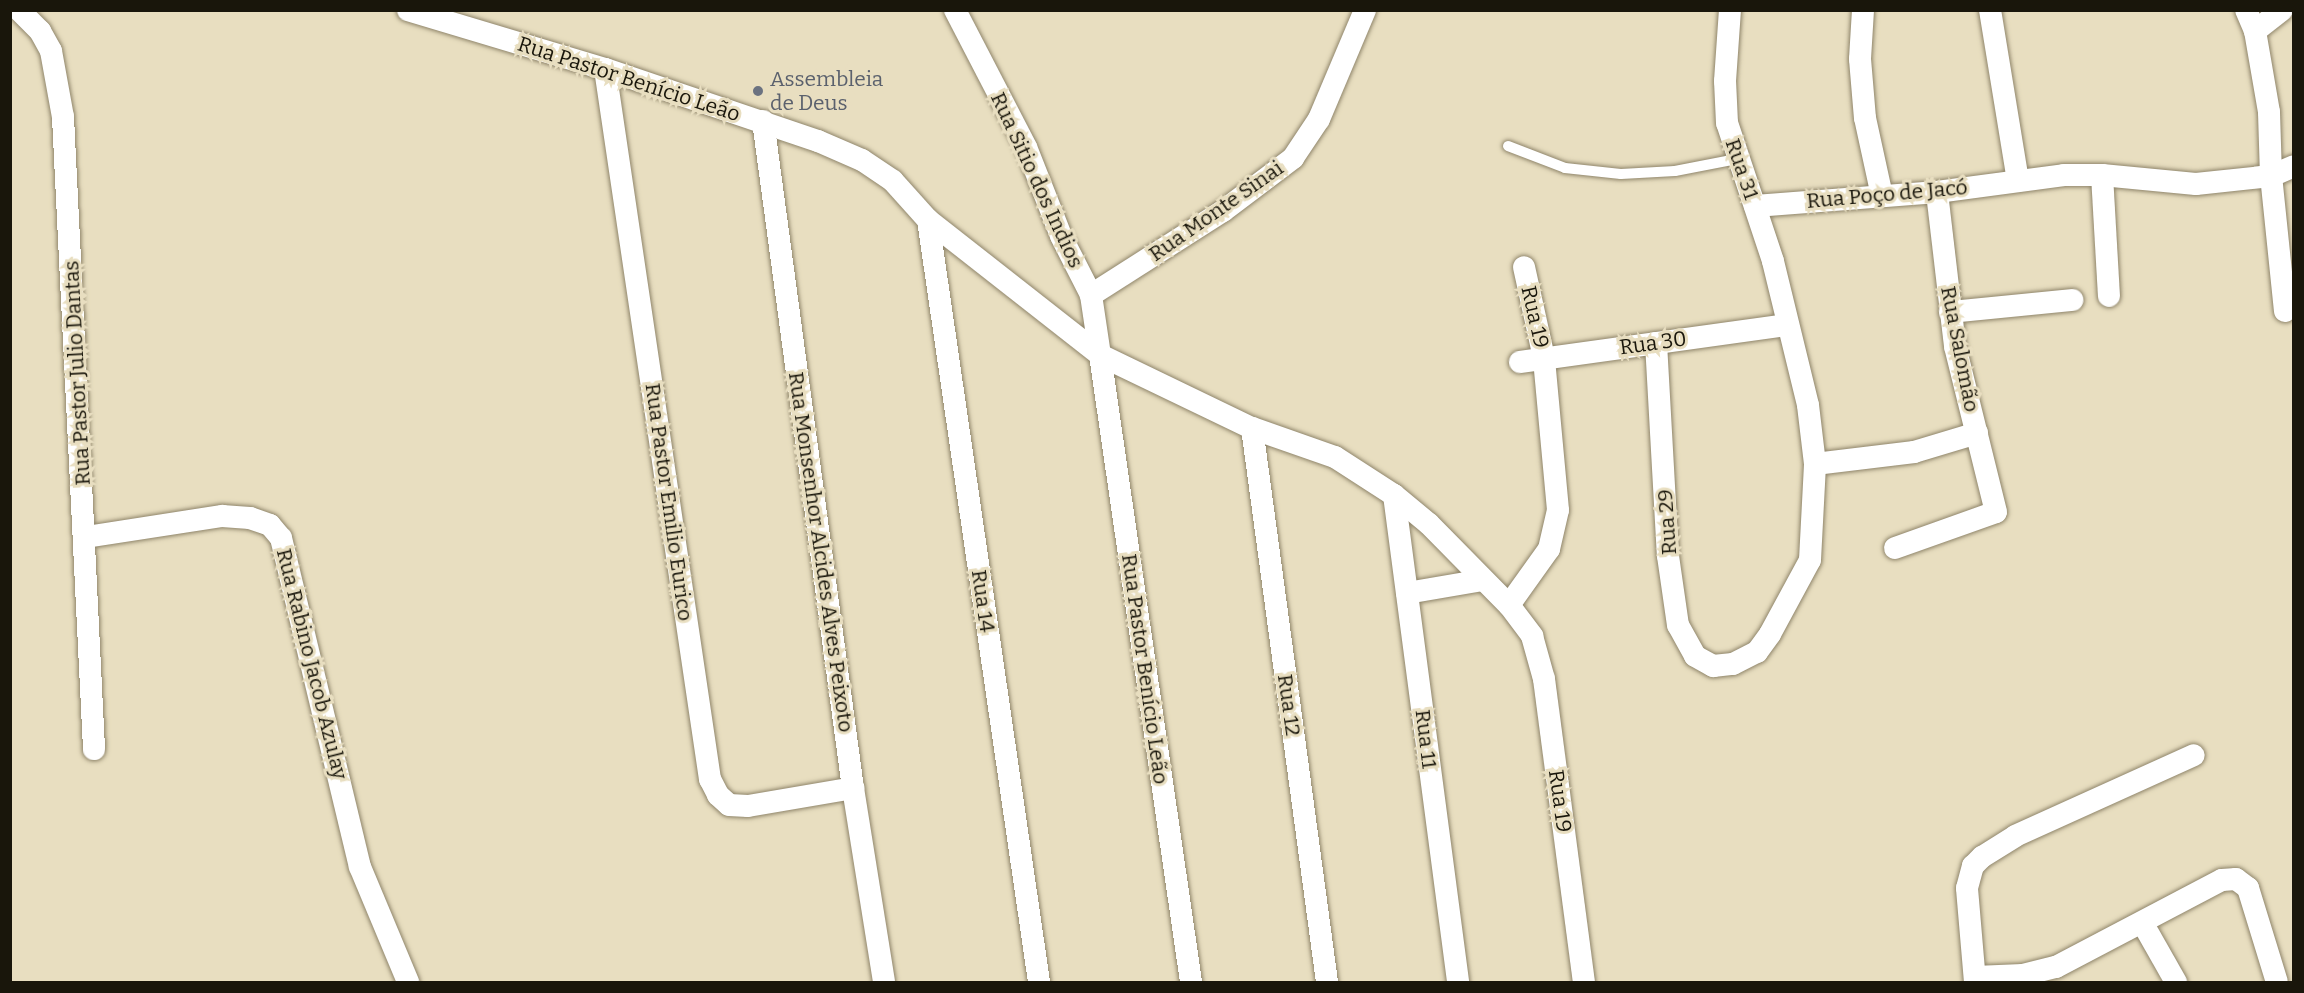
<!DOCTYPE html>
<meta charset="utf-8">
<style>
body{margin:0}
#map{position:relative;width:2304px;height:993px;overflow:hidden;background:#e8dec0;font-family:Bitter,serif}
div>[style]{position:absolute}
.roads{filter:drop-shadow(0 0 2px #8f856a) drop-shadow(0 0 2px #8f856a)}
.service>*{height:10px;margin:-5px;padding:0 5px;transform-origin:5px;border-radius:5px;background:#fff}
.minor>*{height:22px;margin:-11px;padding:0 11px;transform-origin:11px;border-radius:11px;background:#fff}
.dots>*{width:16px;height:16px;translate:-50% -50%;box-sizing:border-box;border:3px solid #e8dec0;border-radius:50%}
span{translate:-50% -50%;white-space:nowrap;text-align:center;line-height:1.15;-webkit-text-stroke:6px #e8dec0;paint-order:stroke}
.street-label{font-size:21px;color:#19160b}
.worship-label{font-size:21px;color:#5b616d}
.left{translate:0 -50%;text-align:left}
.frame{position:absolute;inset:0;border:12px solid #19160b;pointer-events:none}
</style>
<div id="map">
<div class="roads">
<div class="service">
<div style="left:1508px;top:146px;width:61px;rotate:21.1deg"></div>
<div style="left:1565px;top:168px;width:56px;rotate:6.1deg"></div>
<div style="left:1621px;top:174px;width:54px;rotate:-3.2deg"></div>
<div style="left:1675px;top:171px;width:63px;rotate:-11deg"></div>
</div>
<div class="minor">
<div style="left:19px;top:10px;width:30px;rotate:45deg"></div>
<div style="left:40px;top:31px;width:23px;rotate:61deg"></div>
<div style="left:51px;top:51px;width:67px;rotate:79.7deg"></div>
<div style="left:63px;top:117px;width:633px;rotate:87.19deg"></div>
<div style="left:408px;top:10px;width:206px;rotate:16.7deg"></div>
<div style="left:605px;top:69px;width:225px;rotate:18.7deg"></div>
<div style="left:818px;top:141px;width:48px;rotate:23.4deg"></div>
<div style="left:862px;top:160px;width:37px;rotate:34deg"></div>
<div style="left:893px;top:181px;width:52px;rotate:48.1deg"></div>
<div style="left:928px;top:220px;width:219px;rotate:38.1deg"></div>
<div style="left:1100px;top:355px;width:634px;rotate:81.74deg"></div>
<div style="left:955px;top:10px;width:154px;rotate:62.6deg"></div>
<div style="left:1026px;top:147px;width:96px;rotate:68.5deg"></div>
<div style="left:1061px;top:236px;width:66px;rotate:63deg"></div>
<div style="left:1091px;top:295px;width:61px;rotate:81.5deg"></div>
<div style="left:1100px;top:355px;width:169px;rotate:25.7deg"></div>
<div style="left:1252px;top:428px;width:88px;rotate:19.3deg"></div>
<div style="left:1335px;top:457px;width:70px;rotate:32.8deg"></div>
<div style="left:1394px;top:495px;width:45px;rotate:39.6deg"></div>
<div style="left:1429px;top:524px;width:114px;rotate:45.4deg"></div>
<div style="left:1509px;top:605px;width:39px;rotate:53deg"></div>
<div style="left:1532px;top:636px;width:45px;rotate:74.4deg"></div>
<div style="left:1544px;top:679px;width:306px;rotate:82.5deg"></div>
<div style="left:1863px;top:10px;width:49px;rotate:93.5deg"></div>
<div style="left:1860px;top:59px;width:59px;rotate:85.2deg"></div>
<div style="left:1865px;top:118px;width:80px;rotate:77.7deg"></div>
<div style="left:1990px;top:10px;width:173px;rotate:80.7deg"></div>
<div style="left:2255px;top:31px;width:34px;rotate:-38deg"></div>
<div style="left:605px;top:69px;width:718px;rotate:81.59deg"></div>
<div style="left:710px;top:779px;width:18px;rotate:63deg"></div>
<div style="left:718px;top:795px;width:15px;rotate:42deg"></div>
<div style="left:729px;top:805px;width:19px;rotate:3deg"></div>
<div style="left:748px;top:806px;width:107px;rotate:-9.7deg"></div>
<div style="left:763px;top:121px;width:673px;rotate:82.32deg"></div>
<div style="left:853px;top:788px;width:196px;rotate:80.9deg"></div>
<div style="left:2102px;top:175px;width:121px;rotate:86.7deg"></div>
<div style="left:1755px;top:206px;width:183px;rotate:-4.4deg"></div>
<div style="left:1937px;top:192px;width:128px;rotate:-7.6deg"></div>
<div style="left:2064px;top:175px;width:38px"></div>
<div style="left:2102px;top:175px;width:94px;rotate:5.5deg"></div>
<div style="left:2196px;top:184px;width:75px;rotate:-6.1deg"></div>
<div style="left:2271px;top:176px;width:64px;rotate:-91.8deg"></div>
<div style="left:2269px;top:112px;width:82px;rotate:-99.8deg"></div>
<div style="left:2255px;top:31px;width:23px;rotate:-113deg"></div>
<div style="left:928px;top:220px;width:770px;rotate:81.71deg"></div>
<div style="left:1091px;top:295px;width:156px;rotate:-32.5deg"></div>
<div style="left:1223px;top:211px;width:88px;rotate:-37.1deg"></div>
<div style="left:1293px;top:158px;width:47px;rotate:-56.3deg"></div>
<div style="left:1319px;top:119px;width:118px;rotate:-67.1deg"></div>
<div style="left:2285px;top:311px;width:136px;rotate:-95.9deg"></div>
<div style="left:2271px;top:176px;width:25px;rotate:-23deg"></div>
<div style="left:1950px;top:312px;width:123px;rotate:-5.6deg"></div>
<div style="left:1656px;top:343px;width:213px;rotate:86.8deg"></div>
<div style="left:1668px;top:556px;width:70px;rotate:81.8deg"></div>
<div style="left:1678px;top:625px;width:35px;rotate:61deg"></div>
<div style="left:1695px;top:656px;width:21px;rotate:29deg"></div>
<div style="left:1713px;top:666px;width:20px;rotate:-6deg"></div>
<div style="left:1733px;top:664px;width:27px;rotate:-27deg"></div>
<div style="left:1757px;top:652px;width:22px;rotate:-54deg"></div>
<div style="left:1770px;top:634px;width:84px;rotate:-61.6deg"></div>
<div style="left:1810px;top:560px;width:96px;rotate:-87deg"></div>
<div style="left:1815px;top:464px;width:59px;rotate:-96.8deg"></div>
<div style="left:1808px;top:405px;width:148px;rotate:-103.7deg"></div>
<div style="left:1773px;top:261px;width:145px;rotate:-108.4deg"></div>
<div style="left:1727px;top:123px;width:42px;rotate:-92.7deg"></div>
<div style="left:1725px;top:81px;width:71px;rotate:-86deg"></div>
<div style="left:1520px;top:362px;width:270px;rotate:-7.9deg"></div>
<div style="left:1252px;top:428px;width:559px;rotate:82.29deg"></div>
<div style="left:1815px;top:464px;width:100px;rotate:-6.9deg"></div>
<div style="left:1914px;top:452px;width:66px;rotate:-16.8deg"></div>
<div style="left:1394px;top:495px;width:491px;rotate:82.5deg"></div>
<div style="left:86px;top:537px;width:138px;rotate:-8.8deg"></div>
<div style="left:222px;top:516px;width:28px;rotate:4deg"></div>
<div style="left:250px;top:518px;width:21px;rotate:19deg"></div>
<div style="left:270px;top:525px;width:17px;rotate:50deg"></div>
<div style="left:281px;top:538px;width:338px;rotate:76.5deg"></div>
<div style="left:360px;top:867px;width:125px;rotate:67.3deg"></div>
<div style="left:1895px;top:548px;width:107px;rotate:-19.6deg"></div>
<div style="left:1996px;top:512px;width:171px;rotate:-103.9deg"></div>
<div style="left:1955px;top:346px;width:155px;rotate:-96.7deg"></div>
<div style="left:1407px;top:593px;width:77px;rotate:-9.7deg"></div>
<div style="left:1509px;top:605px;width:69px;rotate:-54.5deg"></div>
<div style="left:1549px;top:549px;width:40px;rotate:-77deg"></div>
<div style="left:1558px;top:510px;width:153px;rotate:-95.3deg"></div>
<div style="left:1544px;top:358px;width:93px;rotate:-102.4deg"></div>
<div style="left:2143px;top:924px;width:67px;rotate:60.4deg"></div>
<div style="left:1975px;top:977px;width:48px;rotate:-2.4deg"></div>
<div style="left:2023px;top:975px;width:34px;rotate:-14deg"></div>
<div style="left:2056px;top:967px;width:187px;rotate:-27.7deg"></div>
<div style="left:2222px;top:880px;width:14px;rotate:-4deg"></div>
<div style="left:2236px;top:879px;width:15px;rotate:37deg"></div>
<div style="left:2248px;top:888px;width:98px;rotate:72.9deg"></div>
<div style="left:1975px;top:982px;width:94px;rotate:-94.9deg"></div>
<div style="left:1967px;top:888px;width:23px;rotate:-75deg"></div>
<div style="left:1973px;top:866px;width:13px;rotate:-45deg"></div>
<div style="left:1982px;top:857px;width:39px;rotate:-32deg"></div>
<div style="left:2015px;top:836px;width:196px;rotate:-24.3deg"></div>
</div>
</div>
<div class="dots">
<div style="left:758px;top:91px;background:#6b7280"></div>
</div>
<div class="street-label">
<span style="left:629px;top:79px;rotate:18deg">Rua Pastor Benício Leão</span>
<span style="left:1742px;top:169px;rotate:71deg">Rua 31</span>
<span style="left:1037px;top:180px;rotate:65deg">Rua Sitio dos Indios</span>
<span style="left:1887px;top:194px;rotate:-5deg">Rua Poço de Jacó</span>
<span style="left:1216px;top:211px;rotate:-35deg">Rua Monte Sinai</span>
<span style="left:1535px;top:317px;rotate:77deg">Rua 19</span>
<span style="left:1653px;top:343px;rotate:-8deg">Rua 30</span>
<span style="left:1960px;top:349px;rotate:79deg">Rua Salomão</span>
<span style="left:77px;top:373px;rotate:-93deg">Rua Pastor Julio Dantas</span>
<span style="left:669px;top:502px;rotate:82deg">Rua Pastor Emilio Eurico</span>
<span style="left:1667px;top:522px;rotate:-94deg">Rua 29</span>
<span style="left:821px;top:552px;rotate:82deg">Rua Monsenhor Alcides Alves Peixoto</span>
<span style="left:983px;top:601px;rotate:82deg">Rua 14</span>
<span style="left:312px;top:664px;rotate:76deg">Rua Rabino Jacob Azulay</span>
<span style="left:1145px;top:669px;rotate:82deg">Rua Pastor Benício Leão</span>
<span style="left:1289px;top:705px;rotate:82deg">Rua 12</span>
<span style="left:1426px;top:739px;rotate:83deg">Rua 11</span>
<span style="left:1560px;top:801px;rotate:82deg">Rua 19</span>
</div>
<div class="worship-label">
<span class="left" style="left:770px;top:91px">Assembleia<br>de Deus</span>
</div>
<div class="frame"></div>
</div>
